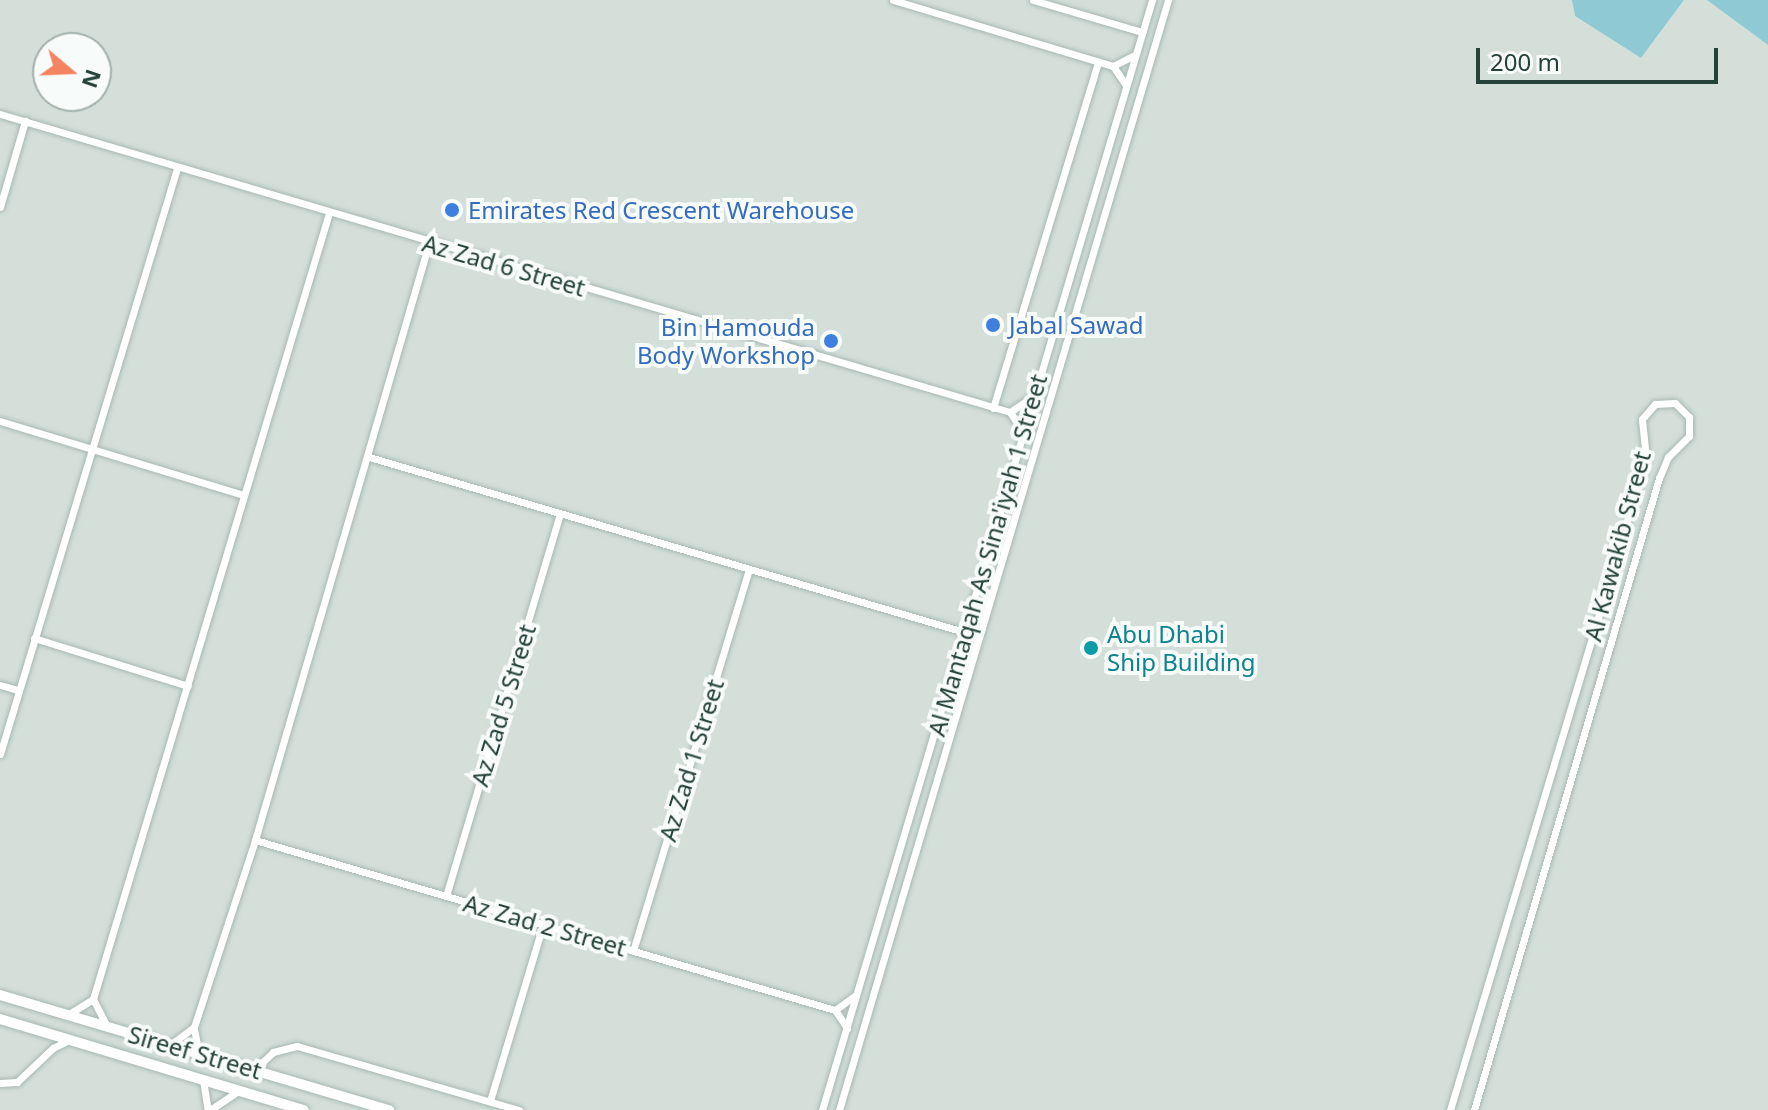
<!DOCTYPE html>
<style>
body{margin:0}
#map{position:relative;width:1768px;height:1110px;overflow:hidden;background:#e6efeb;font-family:"Noto Sans",sans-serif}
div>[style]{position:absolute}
.built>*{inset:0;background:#d4dfda}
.water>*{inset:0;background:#8ec9d4}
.roads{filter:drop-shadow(0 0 2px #a8b8b2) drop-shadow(0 0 2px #a8b8b2)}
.minor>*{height:7px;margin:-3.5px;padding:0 3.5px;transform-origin:3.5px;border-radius:3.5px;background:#fff}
.secondary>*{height:10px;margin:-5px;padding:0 5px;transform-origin:5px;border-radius:5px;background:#fff}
.dots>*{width:22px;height:22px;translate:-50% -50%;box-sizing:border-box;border:4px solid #f7fbf9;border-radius:50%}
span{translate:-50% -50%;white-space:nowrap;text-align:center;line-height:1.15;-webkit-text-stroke:8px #f7fbf9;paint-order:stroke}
.shop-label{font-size:24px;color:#366cbe}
.left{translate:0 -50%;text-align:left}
.right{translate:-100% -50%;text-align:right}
.street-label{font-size:24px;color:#24423a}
.culture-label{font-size:24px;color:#0d838f}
.north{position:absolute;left:32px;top:32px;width:80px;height:80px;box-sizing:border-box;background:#f7fbf9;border:2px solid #a3b1ad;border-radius:50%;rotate:109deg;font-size:22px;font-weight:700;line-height:32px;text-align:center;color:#24423a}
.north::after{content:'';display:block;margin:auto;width:28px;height:36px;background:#f4845f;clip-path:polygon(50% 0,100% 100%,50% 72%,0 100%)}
.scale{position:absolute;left:1476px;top:48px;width:242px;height:36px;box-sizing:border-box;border:4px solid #24423a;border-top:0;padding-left:10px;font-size:24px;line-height:28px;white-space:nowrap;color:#24423a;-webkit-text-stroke:6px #f7fbf9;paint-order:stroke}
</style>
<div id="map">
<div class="built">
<div style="clip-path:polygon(evenodd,0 0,1572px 0,1575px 16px,1641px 58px,1684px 0,1707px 0,1768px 45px,1768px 1110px,0 1110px,0 0,48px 48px,96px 48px,96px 96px,48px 96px,48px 48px)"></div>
</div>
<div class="water">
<div style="clip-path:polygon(1572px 0,1684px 0,1641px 58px,1575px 16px)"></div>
<div style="clip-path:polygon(1707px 0,1768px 0,1768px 45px)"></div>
</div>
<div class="roads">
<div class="minor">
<div style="left:893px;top:0;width:230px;rotate:16.7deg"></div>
<div style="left:1113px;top:66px;width:23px;rotate:56deg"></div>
<div style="left:1033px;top:0;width:114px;rotate:16.4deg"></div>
<div style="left:1113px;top:66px;width:25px;rotate:-27deg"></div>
<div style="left:0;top:114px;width:1053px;rotate:16.44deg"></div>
<div style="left:1010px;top:412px;width:24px;rotate:57deg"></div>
<div style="left:0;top:207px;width:90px;rotate:-73.8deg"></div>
<div style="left:993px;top:408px;width:362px;rotate:-73.1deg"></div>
<div style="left:1010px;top:412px;width:29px;rotate:-34deg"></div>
<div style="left:0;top:421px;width:254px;rotate:16.9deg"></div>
<div style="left:369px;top:457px;width:620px;rotate:16.39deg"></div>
<div style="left:34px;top:638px;width:161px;rotate:17.3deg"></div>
<div style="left:0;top:685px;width:19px;rotate:16deg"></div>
<div style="left:0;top:754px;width:612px;rotate:-73.19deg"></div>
<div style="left:255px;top:840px;width:604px;rotate:16.34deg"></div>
<div style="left:835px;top:1010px;width:22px;rotate:56deg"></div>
<div style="left:446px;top:896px;width:399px;rotate:-73.4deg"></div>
<div style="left:633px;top:951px;width:398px;rotate:-73.1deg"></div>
<div style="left:93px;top:999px;width:29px;rotate:63deg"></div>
<div style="left:835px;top:1010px;width:26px;rotate:-36deg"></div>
<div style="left:69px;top:1014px;width:28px;rotate:-32deg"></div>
<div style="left:93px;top:999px;width:821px;rotate:-73.29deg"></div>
<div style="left:194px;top:1029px;width:16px;rotate:79deg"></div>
<div style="left:197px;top:1045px;width:15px;rotate:48deg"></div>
<div style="left:170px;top:1045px;width:30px;rotate:-37deg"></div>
<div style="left:194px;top:1027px;width:197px;rotate:-71.9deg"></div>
<div style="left:255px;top:840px;width:622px;rotate:-73.75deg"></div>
<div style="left:254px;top:1070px;width:26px;rotate:-43deg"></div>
<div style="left:273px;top:1052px;width:25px;rotate:-14deg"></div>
<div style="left:297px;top:1046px;width:231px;rotate:16.1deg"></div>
<div style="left:203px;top:1080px;width:30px;rotate:81deg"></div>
<div style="left:0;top:1083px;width:17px;rotate:-3deg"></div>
<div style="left:17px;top:1082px;width:50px;rotate:-43.4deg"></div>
<div style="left:53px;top:1048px;width:18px;rotate:-27deg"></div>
<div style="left:490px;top:1101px;width:185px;rotate:-73.3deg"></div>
<div style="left:210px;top:1110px;width:34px;rotate:-34deg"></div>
<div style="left:822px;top:1110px;width:1158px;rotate:-73.44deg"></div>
<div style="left:839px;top:1110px;width:1158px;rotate:-73.49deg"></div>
<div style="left:1450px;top:1110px;width:681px;rotate:-73.27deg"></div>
<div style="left:1646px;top:458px;width:39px;rotate:-96deg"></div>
<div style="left:1642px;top:419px;width:20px;rotate:-49deg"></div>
<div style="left:1655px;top:404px;width:20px;rotate:-3deg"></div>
<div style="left:1675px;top:403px;width:20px;rotate:45deg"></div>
<div style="left:1689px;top:417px;width:19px;rotate:90deg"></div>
<div style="left:1689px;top:436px;width:30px;rotate:135deg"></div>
<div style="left:1668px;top:457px;width:23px;rotate:113deg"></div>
<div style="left:1659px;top:478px;width:659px;rotate:106.32deg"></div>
</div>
<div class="secondary">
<div style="left:0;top:995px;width:406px;rotate:16.5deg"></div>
<div style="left:0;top:1019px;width:317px;rotate:16.7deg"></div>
</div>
</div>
<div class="dots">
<div style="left:452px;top:210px;background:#3f7fe0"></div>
<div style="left:993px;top:325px;background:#3f7fe0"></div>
<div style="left:831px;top:341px;background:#3f7fe0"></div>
<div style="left:1091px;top:648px;background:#0f9aa8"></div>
</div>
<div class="shop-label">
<span class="left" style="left:468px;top:210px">Emirates Red Crescent Warehouse</span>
<span class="left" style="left:1009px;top:325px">Jabal Sawad</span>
<span class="right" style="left:815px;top:341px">Bin Hamouda<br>Body Workshop</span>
</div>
<div class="street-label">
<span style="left:504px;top:265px;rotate:16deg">Az Zad 6 Street</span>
<span style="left:1617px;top:546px;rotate:-75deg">Al Kawakib Street</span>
<span style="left:987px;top:555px;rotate:-74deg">Al Mantaqah As Sina'iyah 1 Street</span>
<span style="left:503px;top:705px;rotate:-73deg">Az Zad 5 Street</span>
<span style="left:691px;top:760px;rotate:-73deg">Az Zad 1 Street</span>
<span style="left:545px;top:925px;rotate:16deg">Az Zad 2 Street</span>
<span style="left:195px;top:1052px;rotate:16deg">Sireef Street</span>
</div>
<div class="culture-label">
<span class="left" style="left:1107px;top:648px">Abu Dhabi<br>Ship Building</span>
</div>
<div class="north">N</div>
<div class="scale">200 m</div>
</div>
